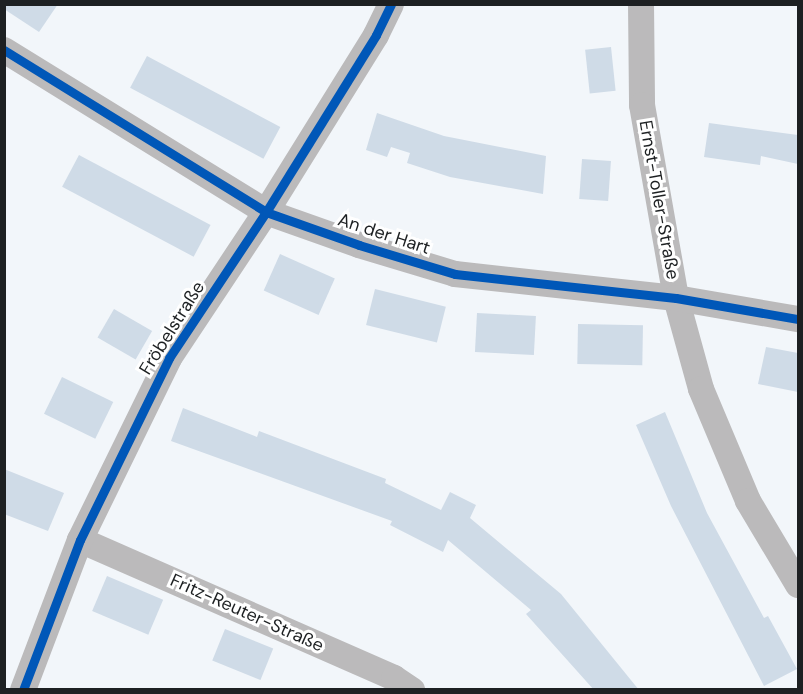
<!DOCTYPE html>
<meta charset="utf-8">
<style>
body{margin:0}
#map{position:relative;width:803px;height:694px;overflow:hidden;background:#f2f6fa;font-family:"DM Sans",sans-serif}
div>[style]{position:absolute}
.building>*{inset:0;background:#cfdbe7;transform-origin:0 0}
.minor>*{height:26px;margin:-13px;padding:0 13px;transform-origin:13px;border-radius:13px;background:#bbbabb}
.cycleway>*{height:9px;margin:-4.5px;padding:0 4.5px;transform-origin:4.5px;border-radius:4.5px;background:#0057b8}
span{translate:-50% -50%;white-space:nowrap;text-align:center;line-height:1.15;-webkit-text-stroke:6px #fff;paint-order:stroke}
.street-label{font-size:18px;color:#1d2022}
.frame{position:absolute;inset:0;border:6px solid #1d2022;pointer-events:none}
</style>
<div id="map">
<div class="building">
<div style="clip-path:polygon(4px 4px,58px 4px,39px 32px,4px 9px)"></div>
<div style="left:611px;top:47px;width:44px;height:26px;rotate:84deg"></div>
<div style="left:147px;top:56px;width:151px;height:36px;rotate:28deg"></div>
<div style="clip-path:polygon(377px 113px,444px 136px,546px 156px,543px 194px,450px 177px,407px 163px,410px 153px,391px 147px,387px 157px,366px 150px)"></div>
<div style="clip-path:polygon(709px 123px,798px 135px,798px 164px,761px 156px,760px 165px,704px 157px)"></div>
<div style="left:79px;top:155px;width:149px;height:36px;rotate:28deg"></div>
<div style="left:582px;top:159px;width:29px;height:40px;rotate:4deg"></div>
<div style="left:280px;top:254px;width:60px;height:40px;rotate:24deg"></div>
<div style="left:375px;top:289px;width:73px;height:37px;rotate:14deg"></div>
<div style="left:114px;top:309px;width:44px;height:33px;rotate:30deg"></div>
<div style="left:477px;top:313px;width:59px;height:39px;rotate:3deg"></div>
<div style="left:578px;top:324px;width:65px;height:40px;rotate:1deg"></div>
<div style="clip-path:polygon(766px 347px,798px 353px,798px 392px,758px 384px)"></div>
<div style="left:62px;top:377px;width:57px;height:41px;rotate:26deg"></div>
<div style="clip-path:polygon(183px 408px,257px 437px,259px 431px,386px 479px,385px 483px,441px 510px,450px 492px,476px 505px,470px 518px,561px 594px,639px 690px,594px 690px,526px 614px,531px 610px,448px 540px,443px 552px,390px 525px,392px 521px,171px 441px)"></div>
<div style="clip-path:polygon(665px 412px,707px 513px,764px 618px,768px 616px,797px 669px,764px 686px,671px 506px,636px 425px)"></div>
<div style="clip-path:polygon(4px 469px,64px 493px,48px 531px,4px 514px)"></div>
<div style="left:107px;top:576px;width:61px;height:38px;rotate:23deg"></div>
<div style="left:225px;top:629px;width:52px;height:34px;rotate:22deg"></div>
</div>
<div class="minor">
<div style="left:641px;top:4px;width:101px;rotate:89.4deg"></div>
<div style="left:642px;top:105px;width:196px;rotate:80deg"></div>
<div style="left:676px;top:298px;width:94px;rotate:74.6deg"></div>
<div style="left:701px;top:389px;width:121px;rotate:67.2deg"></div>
<div style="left:748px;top:501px;width:98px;rotate:59.2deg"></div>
<div style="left:4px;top:50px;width:308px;rotate:31.7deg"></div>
<div style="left:266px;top:212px;width:99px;rotate:19.5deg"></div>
<div style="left:359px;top:245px;width:100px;rotate:16.8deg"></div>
<div style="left:455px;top:274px;width:222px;rotate:6.2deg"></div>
<div style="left:676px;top:298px;width:124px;rotate:9.8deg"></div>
<div style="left:80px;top:540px;width:343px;rotate:23.7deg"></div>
<div style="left:394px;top:678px;width:22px;rotate:34deg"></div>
<div style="left:23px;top:690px;width:160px;rotate:-69.2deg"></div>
<div style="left:80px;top:540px;width:203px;rotate:-63.9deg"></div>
<div style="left:169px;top:358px;width:175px;rotate:-56.4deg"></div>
<div style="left:266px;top:212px;width:208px;rotate:-58.1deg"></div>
<div style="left:376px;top:35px;width:34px;rotate:-64deg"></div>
</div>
<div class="cycleway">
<div style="left:4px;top:50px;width:308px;rotate:31.7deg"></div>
<div style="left:266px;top:212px;width:99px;rotate:19.5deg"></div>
<div style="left:359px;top:245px;width:100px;rotate:16.8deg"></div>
<div style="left:455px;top:274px;width:222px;rotate:6.2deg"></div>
<div style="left:676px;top:298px;width:124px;rotate:9.8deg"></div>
<div style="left:23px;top:690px;width:160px;rotate:-69.2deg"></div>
<div style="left:80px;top:540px;width:203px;rotate:-63.9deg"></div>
<div style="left:169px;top:358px;width:175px;rotate:-56.4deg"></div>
<div style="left:266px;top:212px;width:208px;rotate:-58.1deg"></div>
<div style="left:376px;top:35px;width:34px;rotate:-64deg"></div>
</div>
<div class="street-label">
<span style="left:659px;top:200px;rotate:80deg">Ernst-Toller-Straße</span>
<span style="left:384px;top:234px;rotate:18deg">An der Hart</span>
<span style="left:172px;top:328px;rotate:-58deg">Fröbelstraße</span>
<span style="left:247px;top:613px;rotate:24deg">Fritz-Reuter-Straße</span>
</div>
<div class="frame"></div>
</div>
